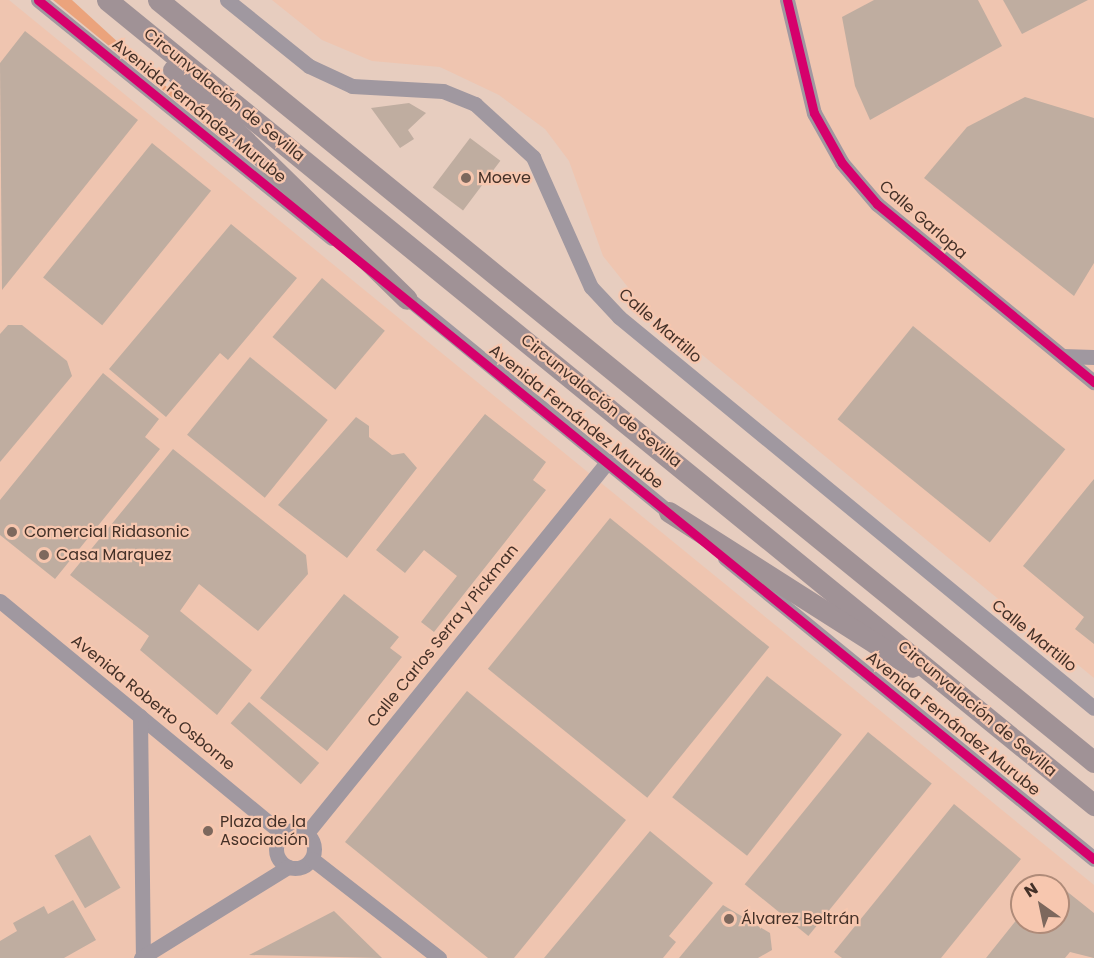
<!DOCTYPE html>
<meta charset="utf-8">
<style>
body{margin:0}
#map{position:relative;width:1094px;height:958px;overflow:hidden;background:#e7cdbf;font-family:Poppins,sans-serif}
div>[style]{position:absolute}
.built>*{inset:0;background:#efc5b0}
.green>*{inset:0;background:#eba37c}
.building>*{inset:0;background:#bfada0;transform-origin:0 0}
.minor>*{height:15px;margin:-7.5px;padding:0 7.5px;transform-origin:7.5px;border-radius:7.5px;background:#a098a0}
.minor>.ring{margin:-7.5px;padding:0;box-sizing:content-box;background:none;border:15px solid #a098a0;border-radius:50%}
.highway>*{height:21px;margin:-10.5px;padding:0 10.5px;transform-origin:10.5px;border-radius:10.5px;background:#a09296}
.cycleway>*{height:9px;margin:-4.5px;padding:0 4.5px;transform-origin:4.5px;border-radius:4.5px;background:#d6006c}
.dots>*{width:16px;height:16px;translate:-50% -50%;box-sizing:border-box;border:3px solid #f7c7af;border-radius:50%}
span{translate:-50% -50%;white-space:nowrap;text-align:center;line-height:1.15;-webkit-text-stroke:4.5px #f7c7af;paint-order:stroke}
.street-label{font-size:16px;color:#443128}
.poi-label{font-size:16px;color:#443128}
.left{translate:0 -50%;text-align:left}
.north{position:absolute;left:1010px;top:874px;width:60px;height:60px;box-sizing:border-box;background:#f7c7af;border:2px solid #af8b79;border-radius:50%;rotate:327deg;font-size:16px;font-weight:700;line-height:24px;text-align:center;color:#443128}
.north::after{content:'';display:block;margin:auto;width:21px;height:27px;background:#7d685d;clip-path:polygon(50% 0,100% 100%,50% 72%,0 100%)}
</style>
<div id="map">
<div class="built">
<div style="clip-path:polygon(evenodd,0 0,9px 0,1094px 885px,1094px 958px,0 958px,0 0,1022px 886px,1058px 886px,1058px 922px,1022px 922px,1022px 886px)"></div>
<div style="clip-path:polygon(272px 0,1094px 0,1094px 678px,643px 306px,603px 256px,569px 161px,545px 129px,499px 95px,440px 67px,372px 61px,322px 40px)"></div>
</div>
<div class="green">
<div style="clip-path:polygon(53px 0,72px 0,231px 146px)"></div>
</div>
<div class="building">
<div style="clip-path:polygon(874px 0,978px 0,1002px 46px,870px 120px,855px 86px,842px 17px)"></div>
<div style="clip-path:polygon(1003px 0,1088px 0,1022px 34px)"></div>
<div style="clip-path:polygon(25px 31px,138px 120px,2px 290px,0 63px)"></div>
<div style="clip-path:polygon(1025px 97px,1094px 118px,1094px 263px,1074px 296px,924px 178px,967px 127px)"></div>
<div style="clip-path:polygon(409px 103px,426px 113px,408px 130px,414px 139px,400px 148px,371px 108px)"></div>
<div style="left:470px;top:138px;width:38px;height:62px;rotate:37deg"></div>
<div style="left:152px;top:143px;width:76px;height:173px;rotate:39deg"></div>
<div style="clip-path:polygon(231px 224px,297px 278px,228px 360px,220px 353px,166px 417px,109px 369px)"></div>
<div style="left:322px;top:278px;width:82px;height:77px;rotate:40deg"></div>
<div style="clip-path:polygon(8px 325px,22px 325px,67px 361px,72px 376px,0 462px,0 334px)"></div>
<div style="left:913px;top:326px;width:196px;height:120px;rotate:39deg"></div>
<div style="left:250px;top:357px;width:100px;height:100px;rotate:39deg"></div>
<div style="clip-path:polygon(103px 373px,159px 419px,145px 437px,160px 449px,55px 579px,0 535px,0 500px)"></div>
<div style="clip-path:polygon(485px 414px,546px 462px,533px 480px,546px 490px,434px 632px,421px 622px,457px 576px,424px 550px,405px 573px,376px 550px)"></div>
<div style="clip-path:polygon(356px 417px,369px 426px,369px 437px,392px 455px,404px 453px,417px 468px,347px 558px,278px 505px)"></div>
<div style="clip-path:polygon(173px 449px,306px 555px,308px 574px,258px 631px,199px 584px,180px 611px,252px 670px,217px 715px,140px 650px,149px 636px,70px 575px)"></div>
<div style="clip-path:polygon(1094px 479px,1094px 644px,1075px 629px,1084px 617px,1023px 566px)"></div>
<div style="left:610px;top:518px;width:205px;height:194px;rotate:39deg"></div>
<div style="clip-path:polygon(344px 594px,399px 637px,390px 648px,402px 657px,327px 751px,260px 698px)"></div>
<div style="left:767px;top:676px;width:95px;height:154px;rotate:38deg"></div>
<div style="clip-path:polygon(467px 691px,626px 820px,514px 958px,488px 958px,345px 842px)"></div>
<div style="left:249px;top:702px;width:93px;height:28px;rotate:41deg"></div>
<div style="left:868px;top:732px;width:82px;height:196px;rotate:39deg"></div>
<div style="clip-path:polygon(954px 804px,1021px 859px,941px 958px,842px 958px,834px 952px)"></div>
<div style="clip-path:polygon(650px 831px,713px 883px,669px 936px,676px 942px,663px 958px,544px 958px)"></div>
<div style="left:90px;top:835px;width:61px;height:41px;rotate:60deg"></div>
<div style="clip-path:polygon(1050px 878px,1094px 913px,1094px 958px,1070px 952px,1065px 958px,986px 958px,1022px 913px,1022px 922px,1058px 922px,1058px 886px,1044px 886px)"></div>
<div style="clip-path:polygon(73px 900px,96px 940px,64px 958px,0 958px,0 941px,17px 931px,13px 923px,44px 906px,48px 914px)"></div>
<div style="clip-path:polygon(723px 905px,770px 933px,772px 950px,758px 958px,679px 958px)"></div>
<div style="clip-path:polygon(334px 911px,382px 958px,249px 955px)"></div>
</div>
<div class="minor">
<div style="left:38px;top:0;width:378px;rotate:39deg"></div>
<div style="left:227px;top:0;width:105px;rotate:38.8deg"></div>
<div style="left:309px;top:66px;width:47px;rotate:24.9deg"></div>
<div style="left:352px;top:86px;width:91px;rotate:3.1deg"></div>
<div style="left:443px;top:91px;width:35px;rotate:22deg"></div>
<div style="left:475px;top:104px;width:79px;rotate:42.4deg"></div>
<div style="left:533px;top:157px;width:142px;rotate:66deg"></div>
<div style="left:591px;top:287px;width:41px;rotate:47deg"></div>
<div style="left:619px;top:317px;width:615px;rotate:39.46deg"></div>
<div style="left:787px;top:0;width:116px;rotate:76.6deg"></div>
<div style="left:814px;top:113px;width:57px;rotate:60.8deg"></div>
<div style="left:842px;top:163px;width:54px;rotate:49.5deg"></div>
<div style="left:877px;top:204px;width:281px;rotate:39.4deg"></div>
<div style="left:400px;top:292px;width:357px;rotate:39.3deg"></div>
<div style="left:1062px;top:356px;width:32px;rotate:2deg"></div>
<div style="left:725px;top:558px;width:476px;rotate:39.2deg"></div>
<div style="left:0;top:601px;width:367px;rotate:39.5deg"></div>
<div style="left:140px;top:716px;width:241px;rotate:89.3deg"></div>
<div class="ring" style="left:276px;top:830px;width:23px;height:23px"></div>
<div style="left:306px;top:834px;width:480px;rotate:-51deg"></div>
<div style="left:312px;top:859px;width:161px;rotate:37.9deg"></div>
<div style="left:141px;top:958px;width:173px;rotate:-31.8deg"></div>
</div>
<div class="highway">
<div style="left:107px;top:0;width:1274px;rotate:39.2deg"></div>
<div style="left:158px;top:0;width:1207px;rotate:39.15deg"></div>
<div style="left:173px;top:70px;width:327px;rotate:44.4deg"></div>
<div style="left:669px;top:512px;width:288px;rotate:32.5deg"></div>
</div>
<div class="cycleway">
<div style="left:38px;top:0;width:1361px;rotate:39.13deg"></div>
<div style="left:787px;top:0;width:116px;rotate:76.6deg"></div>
<div style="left:814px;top:113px;width:57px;rotate:60.8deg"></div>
<div style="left:842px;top:163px;width:54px;rotate:49.5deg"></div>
<div style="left:877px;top:204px;width:281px;rotate:39.4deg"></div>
</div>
<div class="dots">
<div style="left:466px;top:178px;background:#7d685d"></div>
<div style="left:12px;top:532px;background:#7d685d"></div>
<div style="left:44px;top:555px;background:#7d685d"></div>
<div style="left:208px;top:831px;background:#7d685d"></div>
<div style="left:729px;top:919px;background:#7d685d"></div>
</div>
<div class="street-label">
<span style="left:224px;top:95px;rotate:39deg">Circunvalación de Sevilla</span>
<span style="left:199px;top:111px;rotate:39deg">Avenida Fernández Murube</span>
<span style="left:923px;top:220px;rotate:41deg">Calle Garlopa</span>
<span style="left:660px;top:326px;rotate:41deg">Calle Martillo</span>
<span style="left:601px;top:401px;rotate:39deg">Circunvalación de Sevilla</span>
<span style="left:576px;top:417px;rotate:39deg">Avenida Fernández Murube</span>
<span style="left:443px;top:636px;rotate:-51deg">Calle Carlos Serra y Pickman</span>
<span style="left:1034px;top:636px;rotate:39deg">Calle Martillo</span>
<span style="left:153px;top:703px;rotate:39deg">Avenida Roberto Osborne</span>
<span style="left:977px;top:709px;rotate:40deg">Circunvalación de Sevilla</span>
<span style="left:953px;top:724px;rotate:39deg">Avenida Fernández Murube</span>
</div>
<div class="poi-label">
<span class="left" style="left:478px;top:178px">Moeve</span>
<span class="left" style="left:24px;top:532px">Comercial Ridasonic</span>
<span class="left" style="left:56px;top:555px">Casa Marquez</span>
<span class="left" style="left:220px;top:831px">Plaza de la<br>Asociación</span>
<span class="left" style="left:741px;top:919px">Álvarez Beltrán</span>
</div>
<div class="north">N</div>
</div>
